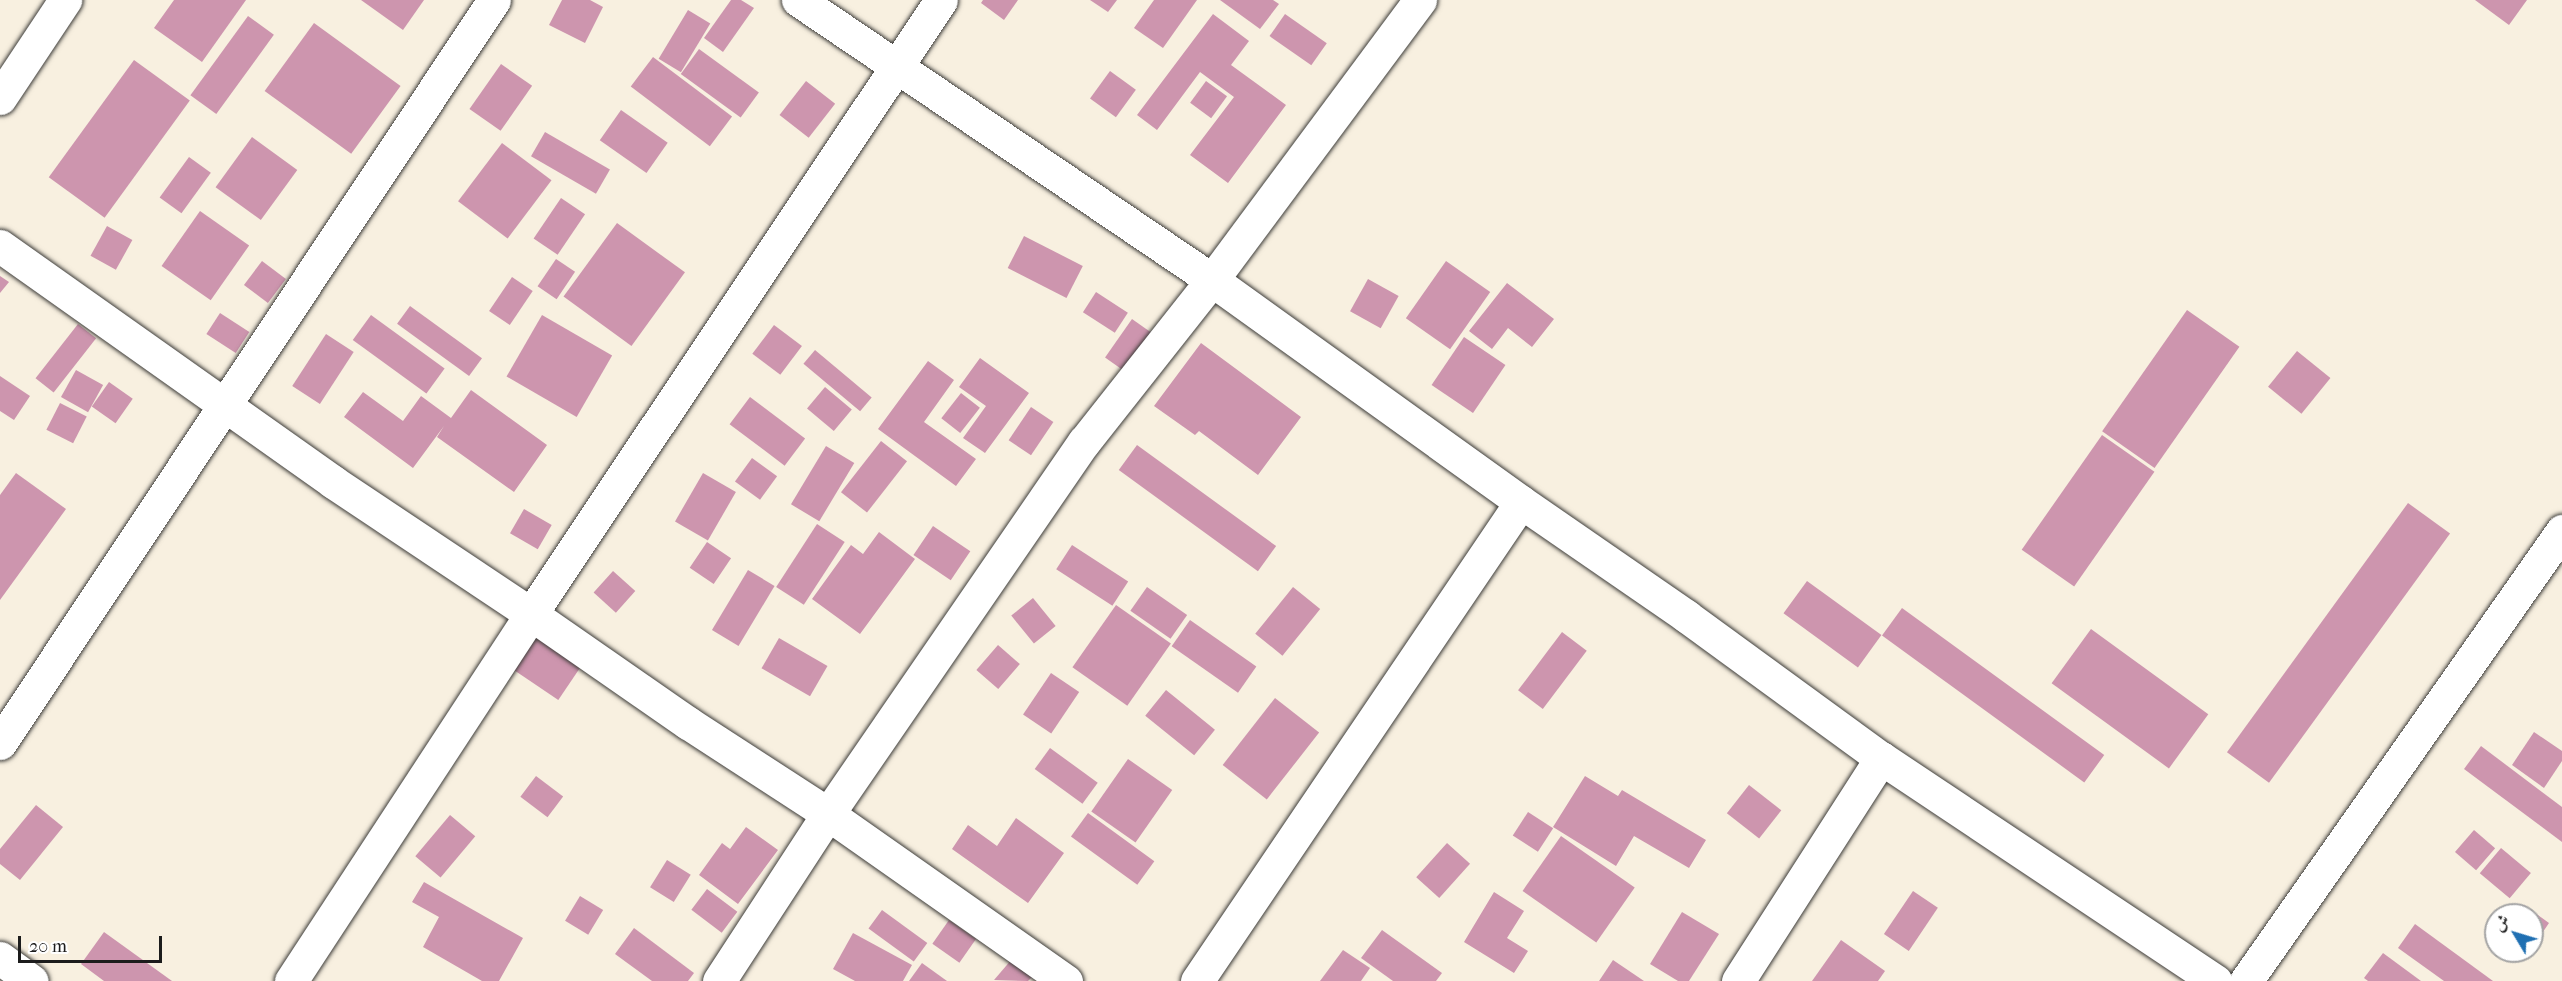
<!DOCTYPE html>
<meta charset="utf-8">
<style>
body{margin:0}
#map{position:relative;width:2562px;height:981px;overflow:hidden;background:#f8f0e0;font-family:"IM FELL French Canon",Amiri,serif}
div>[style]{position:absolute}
.building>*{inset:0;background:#cd95ae;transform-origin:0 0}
.roads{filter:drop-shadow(0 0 2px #3d3c39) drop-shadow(0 0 2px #3d3c39)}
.minor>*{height:33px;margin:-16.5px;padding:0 16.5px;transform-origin:16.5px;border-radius:16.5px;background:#fff}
.secondary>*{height:33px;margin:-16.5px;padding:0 16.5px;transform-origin:16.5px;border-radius:16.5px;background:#fff}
span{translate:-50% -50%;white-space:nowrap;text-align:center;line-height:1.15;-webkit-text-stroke:4.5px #fff;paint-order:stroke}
.north{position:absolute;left:2484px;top:903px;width:60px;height:60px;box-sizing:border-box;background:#fff;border:2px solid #a4a4a4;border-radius:50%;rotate:308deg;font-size:16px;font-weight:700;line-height:24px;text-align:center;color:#1c1c1c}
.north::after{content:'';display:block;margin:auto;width:21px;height:27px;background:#1f6fb2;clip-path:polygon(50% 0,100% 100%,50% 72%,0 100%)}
.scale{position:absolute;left:18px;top:936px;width:144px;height:27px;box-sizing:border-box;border:3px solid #1c1c1c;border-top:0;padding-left:8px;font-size:18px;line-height:21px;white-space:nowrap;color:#1c1c1c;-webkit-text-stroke:4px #fff;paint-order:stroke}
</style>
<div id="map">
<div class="building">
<div style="clip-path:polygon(174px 0,246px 0,202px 62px,154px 28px)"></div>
<div style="clip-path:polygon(361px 0,424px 0,403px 30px)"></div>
<div style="clip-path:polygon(562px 0,590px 0,603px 7px,585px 43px,549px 25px)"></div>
<div style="clip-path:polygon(731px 0,741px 0,754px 8px,723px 52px,704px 38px)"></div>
<div style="clip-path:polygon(983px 0,1018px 0,1004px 20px,981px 3px)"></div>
<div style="clip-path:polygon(1090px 0,1117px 0,1108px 12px)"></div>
<div style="clip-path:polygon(1154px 0,1197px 0,1163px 48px,1134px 28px)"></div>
<div style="clip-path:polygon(1220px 0,1273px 0,1279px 4px,1260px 29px)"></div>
<div style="clip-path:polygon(2475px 0,2527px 0,2509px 25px)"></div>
<div style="left:688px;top:10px;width:26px;height:57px;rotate:31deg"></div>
<div style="clip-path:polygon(1213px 14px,1249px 41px,1231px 65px,1286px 105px,1228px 183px,1190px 155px,1234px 97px,1200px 72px,1157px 130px,1137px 115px)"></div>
<div style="left:1285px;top:14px;width:51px;height:27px;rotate:35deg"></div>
<div style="left:248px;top:16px;width:32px;height:98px;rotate:36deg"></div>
<div style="left:314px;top:23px;width:107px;height:84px;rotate:36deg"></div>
<div style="left:699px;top:49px;width:74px;height:31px;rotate:36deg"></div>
<div style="left:653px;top:57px;width:99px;height:37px;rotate:37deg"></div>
<div style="left:134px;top:60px;width:69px;height:145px;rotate:36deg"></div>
<div style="left:501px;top:64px;width:38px;height:55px;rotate:35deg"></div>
<div style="left:1110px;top:71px;width:32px;height:34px;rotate:36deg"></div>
<div style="left:806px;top:81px;width:37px;height:43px;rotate:38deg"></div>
<div style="left:1206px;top:81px;width:26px;height:27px;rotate:36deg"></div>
<div style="left:621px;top:110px;width:57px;height:37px;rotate:35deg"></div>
<div style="left:545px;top:132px;width:75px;height:28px;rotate:30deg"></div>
<div style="left:252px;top:137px;width:56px;height:62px;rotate:36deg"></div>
<div style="left:502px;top:143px;width:62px;height:73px;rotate:37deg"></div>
<div style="left:189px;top:157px;width:27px;height:50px;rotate:36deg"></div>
<div style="left:561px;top:198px;width:29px;height:49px;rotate:34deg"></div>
<div style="left:200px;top:211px;width:60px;height:67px;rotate:35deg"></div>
<div style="left:617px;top:223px;width:84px;height:91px;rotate:36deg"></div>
<div style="left:107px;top:226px;width:29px;height:34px;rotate:29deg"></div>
<div style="left:1024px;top:236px;width:66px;height:36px;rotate:27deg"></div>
<div style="left:556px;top:259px;width:23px;height:33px;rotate:34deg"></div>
<div style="left:262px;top:261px;width:30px;height:30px;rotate:37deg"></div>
<div style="left:1446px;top:261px;width:54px;height:70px;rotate:35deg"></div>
<div style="clip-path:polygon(0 276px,9px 282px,0 293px)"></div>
<div style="left:512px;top:277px;width:25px;height:41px;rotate:34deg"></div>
<div style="left:1368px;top:279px;width:35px;height:37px;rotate:29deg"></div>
<div style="clip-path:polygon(1507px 283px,1554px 319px,1532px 347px,1508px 328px,1492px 349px,1469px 331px)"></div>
<div style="left:1096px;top:292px;width:38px;height:24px;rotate:33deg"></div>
<div style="left:410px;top:306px;width:89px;height:22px;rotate:36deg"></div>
<div style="left:2187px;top:310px;width:64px;height:148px;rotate:35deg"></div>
<div style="left:220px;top:313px;width:35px;height:25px;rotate:33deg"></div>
<div style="left:371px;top:315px;width:91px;height:31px;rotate:36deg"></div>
<div style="left:542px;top:315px;width:81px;height:71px;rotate:30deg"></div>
<div style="left:1132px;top:319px;width:29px;height:47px;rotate:35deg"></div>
<div style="left:78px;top:324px;width:23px;height:69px;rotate:38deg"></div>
<div style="left:774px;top:325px;width:35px;height:36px;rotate:37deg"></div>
<div style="left:326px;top:334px;width:33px;height:62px;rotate:33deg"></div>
<div style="left:1464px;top:337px;width:50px;height:58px;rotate:34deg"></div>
<div style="clip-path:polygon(1201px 343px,1301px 417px,1258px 475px,1199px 431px,1195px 435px,1154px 406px)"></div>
<div style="left:815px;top:350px;width:74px;height:18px;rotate:40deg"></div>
<div style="left:2297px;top:351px;width:43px;height:46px;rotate:39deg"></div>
<div style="clip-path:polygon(980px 358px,1029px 393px,985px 453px,963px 438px,986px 406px,959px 387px)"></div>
<div style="clip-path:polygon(928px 361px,954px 380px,924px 422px,976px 459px,956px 486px,878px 429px)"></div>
<div style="left:76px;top:370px;width:31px;height:31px;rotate:29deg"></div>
<div style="clip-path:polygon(0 376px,30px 396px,14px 420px,0 411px)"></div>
<div style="left:109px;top:382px;width:29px;height:30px;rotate:35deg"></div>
<div style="left:825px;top:387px;width:35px;height:28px;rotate:40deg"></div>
<div style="clip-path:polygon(471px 390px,547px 445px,514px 492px,437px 437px,444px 426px,413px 468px,344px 417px,363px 392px,403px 421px,421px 396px,451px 418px)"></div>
<div style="left:961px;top:393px;width:24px;height:32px;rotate:38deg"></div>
<div style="left:750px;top:397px;width:69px;height:34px;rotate:37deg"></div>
<div style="left:60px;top:403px;width:30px;height:30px;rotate:27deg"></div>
<div style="left:1031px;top:407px;width:27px;height:40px;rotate:34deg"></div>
<div style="left:2102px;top:435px;width:64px;height:140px;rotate:35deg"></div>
<div style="left:881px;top:441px;width:33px;height:65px;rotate:38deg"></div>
<div style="left:1137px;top:445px;width:172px;height:31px;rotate:36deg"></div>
<div style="left:826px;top:446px;width:33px;height:68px;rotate:31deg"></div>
<div style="left:752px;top:458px;width:31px;height:29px;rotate:36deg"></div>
<div style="clip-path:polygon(16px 473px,66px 509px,0 600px,0 495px)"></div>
<div style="left:703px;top:473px;width:38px;height:56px;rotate:30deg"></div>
<div style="left:2408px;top:503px;width:52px;height:308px;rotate:36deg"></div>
<div style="left:524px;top:509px;width:32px;height:28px;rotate:30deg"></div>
<div style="left:817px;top:524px;width:33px;height:75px;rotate:33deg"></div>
<div style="left:933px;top:526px;width:45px;height:35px;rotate:34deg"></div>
<div style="clip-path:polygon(879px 532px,915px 559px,860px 634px,812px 599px,851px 545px,863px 554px)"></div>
<div style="left:707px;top:542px;width:29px;height:31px;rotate:34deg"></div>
<div style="left:1072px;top:545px;width:67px;height:29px;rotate:33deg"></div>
<div style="left:748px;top:570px;width:31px;height:70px;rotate:31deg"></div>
<div style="left:613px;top:571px;width:30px;height:29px;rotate:42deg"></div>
<div style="left:1807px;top:581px;width:92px;height:40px;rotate:36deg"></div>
<div style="left:1147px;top:587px;width:49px;height:29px;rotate:35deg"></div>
<div style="left:1293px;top:587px;width:35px;height:60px;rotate:39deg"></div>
<div style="left:1033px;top:598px;width:36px;height:28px;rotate:51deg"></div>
<div style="left:1116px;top:605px;width:67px;height:76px;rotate:35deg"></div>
<div style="left:1902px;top:608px;width:250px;height:34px;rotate:36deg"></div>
<div style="left:1190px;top:620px;width:81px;height:32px;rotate:35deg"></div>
<div style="left:2091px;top:629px;width:145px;height:67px;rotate:36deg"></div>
<div style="left:1562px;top:632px;width:31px;height:73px;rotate:37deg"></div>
<div style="left:537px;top:635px;width:54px;height:42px;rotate:34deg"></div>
<div style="left:779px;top:638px;width:56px;height:35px;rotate:30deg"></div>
<div style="left:998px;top:645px;width:29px;height:33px;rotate:41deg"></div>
<div style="left:1051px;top:673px;width:34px;height:50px;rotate:34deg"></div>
<div style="left:1166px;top:690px;width:63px;height:33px;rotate:39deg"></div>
<div style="left:1275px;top:698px;width:56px;height:85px;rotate:38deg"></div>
<div style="clip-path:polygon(2534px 732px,2562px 751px,2562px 761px,2544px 788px,2512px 765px)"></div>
<div style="clip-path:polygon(2481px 746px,2562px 807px,2562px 842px,2464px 769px)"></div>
<div style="left:1050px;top:748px;width:59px;height:26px;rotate:36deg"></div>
<div style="left:1128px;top:759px;width:54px;height:64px;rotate:35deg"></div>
<div style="left:536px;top:776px;width:34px;height:26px;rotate:37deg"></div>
<div style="clip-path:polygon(1585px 776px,1618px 796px,1622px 790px,1706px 840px,1689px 868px,1634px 836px,1616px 866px,1553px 827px)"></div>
<div style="left:1749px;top:785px;width:41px;height:36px;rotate:38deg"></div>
<div style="clip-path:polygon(36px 805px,63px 827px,20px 880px,0 864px,0 849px)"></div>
<div style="left:1528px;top:812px;width:30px;height:28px;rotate:33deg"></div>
<div style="left:1088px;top:813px;width:82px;height:29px;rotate:36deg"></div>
<div style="left:450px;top:815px;width:33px;height:54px;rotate:40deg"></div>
<div style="clip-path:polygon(1016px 818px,1064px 853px,1028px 903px,952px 849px,968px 825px,997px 846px)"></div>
<div style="clip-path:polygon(746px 827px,778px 850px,738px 904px,699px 875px,722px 843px,730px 849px)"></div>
<div style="left:2474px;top:830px;width:28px;height:29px;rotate:41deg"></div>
<div style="left:1561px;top:836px;width:90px;height:67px;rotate:35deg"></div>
<div style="left:1447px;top:843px;width:31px;height:46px;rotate:42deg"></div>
<div style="left:2501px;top:848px;width:39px;height:33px;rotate:40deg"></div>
<div style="left:667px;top:860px;width:28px;height:32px;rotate:32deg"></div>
<div style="clip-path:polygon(424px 882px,523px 938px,499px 981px,482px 981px,423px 947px,439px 917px,412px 902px)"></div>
<div style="left:707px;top:889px;width:38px;height:26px;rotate:37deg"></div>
<div style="left:1913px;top:891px;width:30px;height:52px;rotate:34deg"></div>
<div style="clip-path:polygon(1494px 892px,1524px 911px,1507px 938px,1528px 951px,1514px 973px,1464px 942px)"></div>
<div style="left:580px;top:896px;width:27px;height:29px;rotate:31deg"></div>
<div style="clip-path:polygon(2524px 905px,2549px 923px,2532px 948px,2532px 915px,2517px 915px)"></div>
<div style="left:882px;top:910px;width:56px;height:23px;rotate:36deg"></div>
<div style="clip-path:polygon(1682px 912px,1719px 934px,1689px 981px,1678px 981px,1650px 964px)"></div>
<div style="left:949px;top:920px;width:33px;height:29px;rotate:35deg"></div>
<div style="clip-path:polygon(2415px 924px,2493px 981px,2444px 981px,2398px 948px)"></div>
<div style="clip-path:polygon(634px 928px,694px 973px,688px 981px,652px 981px,615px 954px)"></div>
<div style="clip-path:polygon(1382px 930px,1442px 973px,1436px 981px,1393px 981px,1361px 958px)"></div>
<div style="clip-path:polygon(104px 932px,172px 981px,104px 981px,81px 964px)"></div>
<div style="clip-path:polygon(853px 933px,912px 965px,903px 981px,855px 981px,833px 969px)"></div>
<div style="clip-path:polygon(1841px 940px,1885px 971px,1878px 981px,1812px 981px)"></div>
<div style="clip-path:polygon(1343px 950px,1370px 968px,1361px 981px,1320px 981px)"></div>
<div style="clip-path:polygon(2383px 953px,2421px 981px,2368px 981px,2364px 978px)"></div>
<div style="clip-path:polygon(1012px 959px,1033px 976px,1028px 981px,994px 980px)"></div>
<div style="clip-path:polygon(1613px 960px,1644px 981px,1599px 981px)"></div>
<div style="clip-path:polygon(922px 963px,947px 981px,909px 981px)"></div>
</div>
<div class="roads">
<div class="minor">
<div style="left:0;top:98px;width:118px;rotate:-56.4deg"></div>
<div style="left:0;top:246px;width:408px;rotate:35.3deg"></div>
<div style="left:333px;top:482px;width:238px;rotate:33.7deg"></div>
<div style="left:531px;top:614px;width:191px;rotate:34.8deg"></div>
<div style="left:688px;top:723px;width:167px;rotate:33deg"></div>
<div style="left:828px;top:814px;width:291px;rotate:35.1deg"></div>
<div style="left:1521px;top:502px;width:201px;rotate:34.6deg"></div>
<div style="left:1686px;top:616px;width:241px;rotate:36.1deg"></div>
<div style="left:1881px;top:758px;width:402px;rotate:33.7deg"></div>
<div style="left:0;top:743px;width:892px;rotate:-56.38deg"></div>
<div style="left:0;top:958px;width:39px;rotate:36deg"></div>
<div style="left:291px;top:981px;width:439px;rotate:-56.8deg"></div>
<div style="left:531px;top:614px;width:738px;rotate:-56.27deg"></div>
<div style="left:719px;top:981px;width:199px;rotate:-56.9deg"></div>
<div style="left:828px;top:814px;width:452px;rotate:-55.5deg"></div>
<div style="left:1084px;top:442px;width:206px;rotate:-51.7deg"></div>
<div style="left:1212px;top:280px;width:500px;rotate:-145.9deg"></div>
<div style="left:1738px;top:981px;width:265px;rotate:-57.3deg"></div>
<div style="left:2246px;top:981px;width:550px;rotate:-54.92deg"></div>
</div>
<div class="secondary">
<div style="left:1197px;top:981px;width:578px;rotate:-55.93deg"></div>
<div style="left:1521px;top:502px;width:380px;rotate:-144.3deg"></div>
<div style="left:1212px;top:280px;width:349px;rotate:-53.4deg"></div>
</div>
</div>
<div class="north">ش</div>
<div class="scale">20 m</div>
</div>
